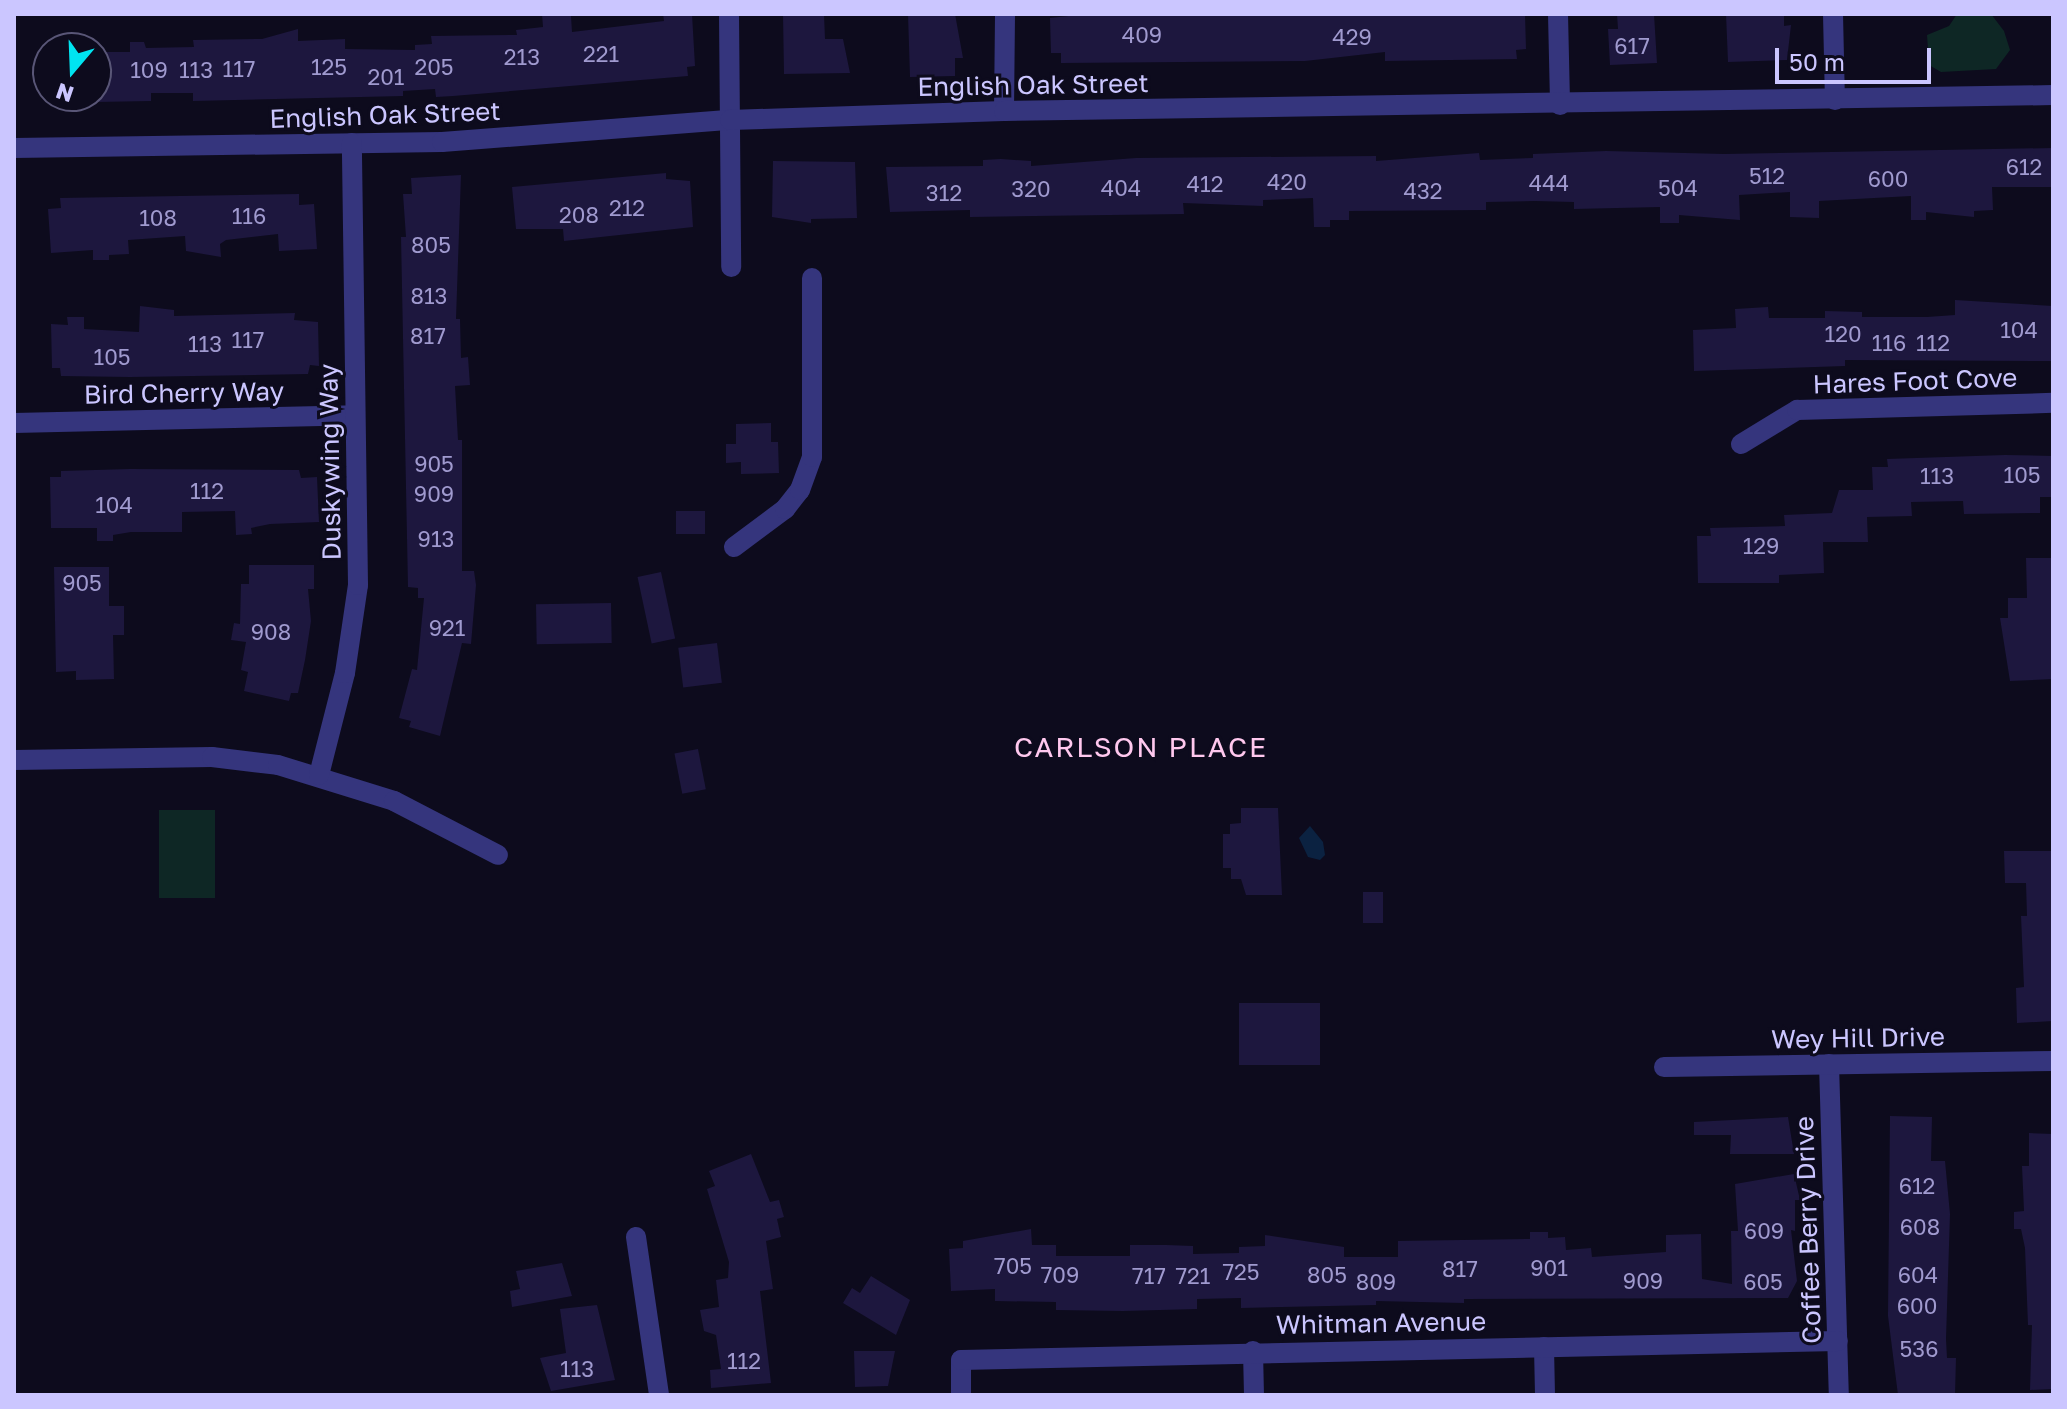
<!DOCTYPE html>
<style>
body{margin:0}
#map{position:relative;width:2067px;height:1409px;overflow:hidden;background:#0d0b1d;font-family:"Golos Text",sans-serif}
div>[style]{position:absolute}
.green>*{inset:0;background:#0e2725;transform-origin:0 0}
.water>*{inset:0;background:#0b2241}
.building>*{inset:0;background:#1d173e;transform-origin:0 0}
.minor>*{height:20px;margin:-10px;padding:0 10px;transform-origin:10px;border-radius:10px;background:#35357d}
span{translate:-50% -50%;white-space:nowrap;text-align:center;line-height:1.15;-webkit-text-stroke:6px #0d0b1d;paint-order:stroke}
.number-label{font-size:22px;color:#a09acf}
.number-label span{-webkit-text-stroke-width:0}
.street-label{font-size:26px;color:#cbc6ff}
.neighbourhood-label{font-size:28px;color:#ffc8ee;letter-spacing:2px}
.frame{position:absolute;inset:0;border:16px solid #cbc6ff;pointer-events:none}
.north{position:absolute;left:32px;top:32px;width:80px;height:80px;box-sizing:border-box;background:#0d0b1d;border:2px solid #595677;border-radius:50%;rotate:199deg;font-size:22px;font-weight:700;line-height:32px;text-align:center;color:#cbc6ff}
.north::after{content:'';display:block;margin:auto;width:28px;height:36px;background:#00e4f1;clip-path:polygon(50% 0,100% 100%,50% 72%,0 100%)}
.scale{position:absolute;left:1775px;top:48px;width:156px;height:36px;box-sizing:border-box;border:4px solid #cbc6ff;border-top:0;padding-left:10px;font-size:24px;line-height:28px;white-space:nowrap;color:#cbc6ff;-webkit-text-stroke:6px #0d0b1d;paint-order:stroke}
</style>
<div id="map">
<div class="green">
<div style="clip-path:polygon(1957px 14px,1991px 14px,2004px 31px,2010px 50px,1996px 69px,1941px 72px,1929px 65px,1927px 35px,1949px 26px)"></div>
<div style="left:159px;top:810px;width:56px;height:88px"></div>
</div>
<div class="water">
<div style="clip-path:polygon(1310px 826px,1323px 842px,1325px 855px,1320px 860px,1308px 857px,1299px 838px)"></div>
</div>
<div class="building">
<div style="clip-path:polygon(542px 14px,571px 16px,572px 32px,664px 21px,663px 14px,692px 14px,695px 66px,687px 67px,688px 76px,453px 96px,436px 97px,435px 89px,403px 91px,403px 96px,193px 101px,193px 93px,151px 93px,151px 101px,96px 102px,96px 52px,130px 52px,130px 42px,144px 42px,146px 48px,194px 47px,193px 40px,262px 39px,298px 29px,298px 41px,345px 39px,345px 49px,415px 50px,415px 45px,432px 44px,431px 36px,517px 35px,516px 30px,543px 27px)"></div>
<div style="clip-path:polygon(783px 14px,824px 14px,825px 39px,843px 39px,850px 73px,784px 74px)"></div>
<div style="clip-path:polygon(908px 14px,955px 14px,963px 58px,955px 58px,955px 76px,910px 77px)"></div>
<div style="clip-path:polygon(1087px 14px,1525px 14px,1526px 49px,1516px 50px,1517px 59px,1385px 61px,1385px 52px,1305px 61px,1061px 63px,1061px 53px,1051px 53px,1050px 18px)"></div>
<div style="clip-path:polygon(1617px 14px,1654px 14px,1657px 63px,1610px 65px,1608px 29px,1618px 29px)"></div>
<div style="clip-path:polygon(1726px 14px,1784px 14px,1784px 26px,1791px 25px,1787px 60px,1728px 62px)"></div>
<div style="clip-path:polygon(2053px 148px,2053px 187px,1992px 187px,1993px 210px,1974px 211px,1974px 217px,1926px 212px,1926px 220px,1911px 220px,1911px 196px,1819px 201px,1819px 218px,1790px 217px,1790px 192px,1739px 195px,1740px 220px,1679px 215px,1679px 223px,1660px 223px,1660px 207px,1574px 209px,1574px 202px,1535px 201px,1486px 202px,1486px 210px,1349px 211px,1349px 220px,1330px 220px,1330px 227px,1314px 227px,1313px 198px,1263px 200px,1263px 206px,1183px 203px,1184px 214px,970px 217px,970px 210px,890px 212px,886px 167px,983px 166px,983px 160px,1001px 159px,1031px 161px,1031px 166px,1136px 158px,1376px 156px,1376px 161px,1479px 153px,1480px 160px,1533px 158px,1533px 154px,1606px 151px,1724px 154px)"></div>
<div style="clip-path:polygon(773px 161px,855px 162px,857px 218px,811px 219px,811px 223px,772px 217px)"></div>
<div style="clip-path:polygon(666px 173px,666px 179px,690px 181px,693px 227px,564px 241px,563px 229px,516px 229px,512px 187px)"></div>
<div style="clip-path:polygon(461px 175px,456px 319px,460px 319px,461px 358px,468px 357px,470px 385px,455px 386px,458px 440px,462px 440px,462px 571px,474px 571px,476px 585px,471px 644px,462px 643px,440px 736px,409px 727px,411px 721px,399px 718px,412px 669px,417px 670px,424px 598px,418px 598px,418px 588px,408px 587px,401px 237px,406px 237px,403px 194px,412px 194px,411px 178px)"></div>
<div style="clip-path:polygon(299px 194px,299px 205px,314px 204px,317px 249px,279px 251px,278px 234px,226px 240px,220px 244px,221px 257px,186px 251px,185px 236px,128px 240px,129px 254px,109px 255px,109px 260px,93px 260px,93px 250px,51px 253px,48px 209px,61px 208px,60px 198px)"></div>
<div style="clip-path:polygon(1955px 300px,2053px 306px,2053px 361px,1845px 360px,1845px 366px,1694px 371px,1693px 330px,1736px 328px,1735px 309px,1768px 307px,1769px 318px,1825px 318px,1825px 311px,1862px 312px,1862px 317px,1927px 317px,1955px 315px)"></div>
<div style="clip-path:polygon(140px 306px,174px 310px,174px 316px,295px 313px,294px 320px,318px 322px,319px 366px,310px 365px,308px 374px,130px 377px,61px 376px,60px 368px,52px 368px,51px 324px,68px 325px,67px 317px,84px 317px,84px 329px,139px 332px)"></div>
<div style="clip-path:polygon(771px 423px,771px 442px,778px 442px,779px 473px,741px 474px,741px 462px,726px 463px,726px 444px,736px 444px,736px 424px)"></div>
<div style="clip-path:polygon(2005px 455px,2053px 456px,2053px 497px,2040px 497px,2040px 513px,1964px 514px,1963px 501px,1911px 502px,1912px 516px,1867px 517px,1868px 542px,1823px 542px,1824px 573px,1779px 575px,1779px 583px,1698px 583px,1697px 536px,1711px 536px,1710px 528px,1785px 526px,1784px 515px,1832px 513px,1839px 490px,1873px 490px,1872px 467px,1888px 467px,1887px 459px)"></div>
<div style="clip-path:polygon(130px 469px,299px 470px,301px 478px,317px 477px,319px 522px,270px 524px,251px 528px,252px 534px,236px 535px,235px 511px,182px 512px,182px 532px,131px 532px,113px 535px,113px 541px,97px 541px,97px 528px,51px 528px,50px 477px,61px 477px,61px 471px)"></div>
<div style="left:705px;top:511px;width:23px;height:29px;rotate:90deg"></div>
<div style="clip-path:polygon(2026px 558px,2053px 558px,2053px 679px,2010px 681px,2000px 618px,2008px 618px,2008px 598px,2027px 598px)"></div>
<div style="clip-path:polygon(249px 565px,314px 565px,314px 589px,308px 589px,311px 621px,305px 660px,298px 693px,291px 693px,289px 701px,244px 691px,248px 672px,241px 670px,246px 642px,231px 640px,234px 623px,240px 624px,241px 584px,249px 584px)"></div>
<div style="clip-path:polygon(54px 567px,109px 567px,109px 606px,124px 606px,124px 635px,113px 635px,114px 679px,76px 680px,76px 671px,56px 672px)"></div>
<div style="left:661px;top:572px;width:68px;height:24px;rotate:78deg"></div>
<div style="left:611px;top:603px;width:40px;height:75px;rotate:89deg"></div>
<div style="left:717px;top:643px;width:40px;height:39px;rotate:83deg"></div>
<div style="left:698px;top:749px;width:41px;height:24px;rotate:79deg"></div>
<div style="clip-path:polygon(1241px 808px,1278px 808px,1282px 895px,1246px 895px,1241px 879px,1231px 879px,1231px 868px,1223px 868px,1223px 834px,1230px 834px,1230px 824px,1241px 823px)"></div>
<div style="clip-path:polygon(2004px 851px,2053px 851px,2053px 1021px,2017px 1023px,2016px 988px,2024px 987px,2021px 916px,2027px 916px,2026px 883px,2005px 883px)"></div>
<div style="left:1363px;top:892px;width:20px;height:31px"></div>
<div style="left:1239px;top:1003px;width:81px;height:62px"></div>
<div style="clip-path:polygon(1890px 1116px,1932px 1117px,1931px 1161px,1945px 1161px,1950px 1214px,1946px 1339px,1947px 1358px,1956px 1358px,1955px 1395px,1898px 1395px,1888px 1316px)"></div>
<div style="clip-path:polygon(1788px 1117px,1794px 1154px,1730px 1154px,1731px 1135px,1694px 1135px,1694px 1122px)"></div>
<div style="clip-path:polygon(2029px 1133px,2053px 1134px,2053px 1389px,2030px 1390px,2032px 1325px,2028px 1325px,2025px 1248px,2021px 1229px,2014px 1229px,2014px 1212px,2024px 1211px,2022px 1166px,2029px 1166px)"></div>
<div style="clip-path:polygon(751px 1154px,770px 1202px,779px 1200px,784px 1217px,777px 1219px,781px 1237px,766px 1241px,773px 1289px,760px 1291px,771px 1383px,711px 1388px,710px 1370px,721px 1369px,716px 1335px,704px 1331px,700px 1310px,719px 1307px,716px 1280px,728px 1278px,729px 1262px,707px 1189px,715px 1186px,709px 1171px)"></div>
<div style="clip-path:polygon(1794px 1174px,1800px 1200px,1795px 1200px,1795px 1231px,1791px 1230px,1797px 1281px,1788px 1298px,1464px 1299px,1464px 1303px,1376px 1301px,1376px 1305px,1241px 1308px,1241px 1298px,1197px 1299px,1197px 1309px,1123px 1311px,1056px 1310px,1056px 1302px,995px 1301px,995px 1289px,951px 1291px,949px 1249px,963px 1248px,963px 1241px,1031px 1229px,1032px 1245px,1056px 1245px,1056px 1256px,1130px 1256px,1130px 1245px,1166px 1245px,1193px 1246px,1193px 1254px,1239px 1253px,1239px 1247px,1265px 1246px,1265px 1235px,1344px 1247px,1344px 1257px,1398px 1257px,1398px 1241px,1530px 1239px,1530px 1232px,1548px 1232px,1548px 1238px,1565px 1237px,1566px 1250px,1591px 1248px,1592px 1257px,1666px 1252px,1666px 1235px,1701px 1234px,1702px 1279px,1732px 1284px,1731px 1231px,1738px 1231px,1735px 1184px)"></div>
<div style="clip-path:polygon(562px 1263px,572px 1296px,512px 1307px,510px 1291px,520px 1289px,516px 1271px)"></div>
<div style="clip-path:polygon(871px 1276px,910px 1300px,896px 1335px,843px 1303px,852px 1288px,860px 1293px)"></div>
<div style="clip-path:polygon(597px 1305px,615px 1380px,551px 1391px,540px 1358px,566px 1353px,560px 1309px)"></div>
<div style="clip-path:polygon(854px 1351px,895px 1351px,888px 1386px,855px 1387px)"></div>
</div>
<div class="minor">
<div style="left:729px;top:14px;width:253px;rotate:89.5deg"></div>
<div style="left:1558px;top:14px;width:91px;rotate:88.7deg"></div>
<div style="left:1833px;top:14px;width:86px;rotate:88.7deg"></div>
<div style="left:1004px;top:111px;width:97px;rotate:-89.4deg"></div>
<div style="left:14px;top:148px;width:428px;rotate:-0.8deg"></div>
<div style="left:442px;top:142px;width:289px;rotate:-4.4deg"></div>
<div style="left:730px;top:120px;width:274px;rotate:-1.9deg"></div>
<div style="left:1004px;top:111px;width:1049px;rotate:-0.87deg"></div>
<div style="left:14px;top:423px;width:341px;rotate:-1.3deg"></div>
<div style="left:1741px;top:444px;width:66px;rotate:-31.3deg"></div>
<div style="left:1797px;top:410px;width:256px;rotate:-1.6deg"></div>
<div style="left:734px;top:547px;width:64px;rotate:-36.7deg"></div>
<div style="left:785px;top:509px;width:24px;rotate:-52deg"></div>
<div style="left:800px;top:490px;width:35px;rotate:-70deg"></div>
<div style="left:812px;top:457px;width:179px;rotate:-90deg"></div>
<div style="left:14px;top:760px;width:198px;rotate:-0.9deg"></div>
<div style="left:212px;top:757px;width:66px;rotate:6.9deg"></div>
<div style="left:278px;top:765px;width:121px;rotate:17.2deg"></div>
<div style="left:394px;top:801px;width:117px;rotate:27.4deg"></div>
<div style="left:319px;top:775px;width:105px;rotate:-75.7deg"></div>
<div style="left:345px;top:673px;width:89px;rotate:-81.6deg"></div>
<div style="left:358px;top:585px;width:442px;rotate:-90.8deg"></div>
<div style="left:1829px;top:1064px;width:331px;rotate:88.3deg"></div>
<div style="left:1664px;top:1067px;width:389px;rotate:-0.9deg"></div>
<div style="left:636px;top:1237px;width:160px;rotate:81.7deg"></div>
<div style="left:1544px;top:1347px;width:48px;rotate:88.8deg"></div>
<div style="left:1253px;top:1351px;width:44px;rotate:88.7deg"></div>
<div style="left:961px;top:1395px;width:35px;rotate:-90deg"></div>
<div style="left:961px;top:1360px;width:877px;rotate:-1.24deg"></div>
</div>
<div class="number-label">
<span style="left:1142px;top:35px">409</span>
<span style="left:1352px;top:37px">429</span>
<span style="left:1632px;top:46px">617</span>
<span style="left:601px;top:54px">221</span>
<span style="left:522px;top:57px">213</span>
<span style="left:329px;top:67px">125</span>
<span style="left:434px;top:67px">205</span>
<span style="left:239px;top:69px">117</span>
<span style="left:149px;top:70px">109</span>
<span style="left:196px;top:70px">113</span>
<span style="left:386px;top:77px">201</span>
<span style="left:2024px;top:167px">612</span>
<span style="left:1767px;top:176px">512</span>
<span style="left:1888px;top:179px">600</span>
<span style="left:1287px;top:182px">420</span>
<span style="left:1549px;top:183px">444</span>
<span style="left:1205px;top:184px">412</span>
<span style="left:1121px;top:188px">404</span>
<span style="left:1678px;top:188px">504</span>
<span style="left:1031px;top:189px">320</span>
<span style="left:1423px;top:191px">432</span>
<span style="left:944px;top:193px">312</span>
<span style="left:627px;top:208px">212</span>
<span style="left:579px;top:215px">208</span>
<span style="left:249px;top:216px">116</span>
<span style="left:158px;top:218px">108</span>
<span style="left:431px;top:245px">805</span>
<span style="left:429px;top:296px">813</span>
<span style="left:2019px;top:330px">104</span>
<span style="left:1843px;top:334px">120</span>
<span style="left:428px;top:336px">817</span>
<span style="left:248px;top:340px">117</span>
<span style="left:1889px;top:343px">116</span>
<span style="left:1933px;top:343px">112</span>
<span style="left:205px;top:344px">113</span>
<span style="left:112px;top:357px">105</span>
<span style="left:434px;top:464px">905</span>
<span style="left:2022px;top:475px">105</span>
<span style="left:1937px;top:476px">113</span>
<span style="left:207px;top:491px">112</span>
<span style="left:434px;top:494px">909</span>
<span style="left:114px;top:505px">104</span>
<span style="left:436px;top:539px">913</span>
<span style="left:1761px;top:546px">129</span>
<span style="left:82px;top:583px">905</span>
<span style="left:447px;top:628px">921</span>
<span style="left:271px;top:632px">908</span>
<span style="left:1917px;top:1186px">612</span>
<span style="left:1920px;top:1227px">608</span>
<span style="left:1764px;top:1231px">609</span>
<span style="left:1013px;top:1266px">705</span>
<span style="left:1549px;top:1268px">901</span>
<span style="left:1460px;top:1269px">817</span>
<span style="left:1241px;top:1272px">725</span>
<span style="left:1060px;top:1275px">709</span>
<span style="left:1327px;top:1275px">805</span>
<span style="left:1918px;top:1275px">604</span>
<span style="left:1149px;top:1276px">717</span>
<span style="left:1193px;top:1276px">721</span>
<span style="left:1643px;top:1281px">909</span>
<span style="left:1376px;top:1282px">809</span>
<span style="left:1763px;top:1282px">605</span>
<span style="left:1917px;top:1306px">600</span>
<span style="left:1919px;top:1349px">536</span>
<span style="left:744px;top:1361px">112</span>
<span style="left:577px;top:1369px">113</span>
</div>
<div class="street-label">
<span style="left:1033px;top:85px;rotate:-1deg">English Oak Street</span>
<span style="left:385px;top:115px;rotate:-2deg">English Oak Street</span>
<span style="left:1915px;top:381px;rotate:-2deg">Hares Foot Cove</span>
<span style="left:184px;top:393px;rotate:-1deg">Bird Cherry Way</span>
<span style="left:330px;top:462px;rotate:-91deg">Duskywing Way</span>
<span style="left:1858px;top:1038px;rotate:-1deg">Wey Hill Drive</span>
<span style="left:1808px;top:1230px;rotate:-92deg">Coffee Berry Drive</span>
<span style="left:1381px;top:1323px;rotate:-1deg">Whitman Avenue</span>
</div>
<div class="neighbourhood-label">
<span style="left:1141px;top:747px">CARLSON PLACE</span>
</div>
<div class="frame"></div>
<div class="north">N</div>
<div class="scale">50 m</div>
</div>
